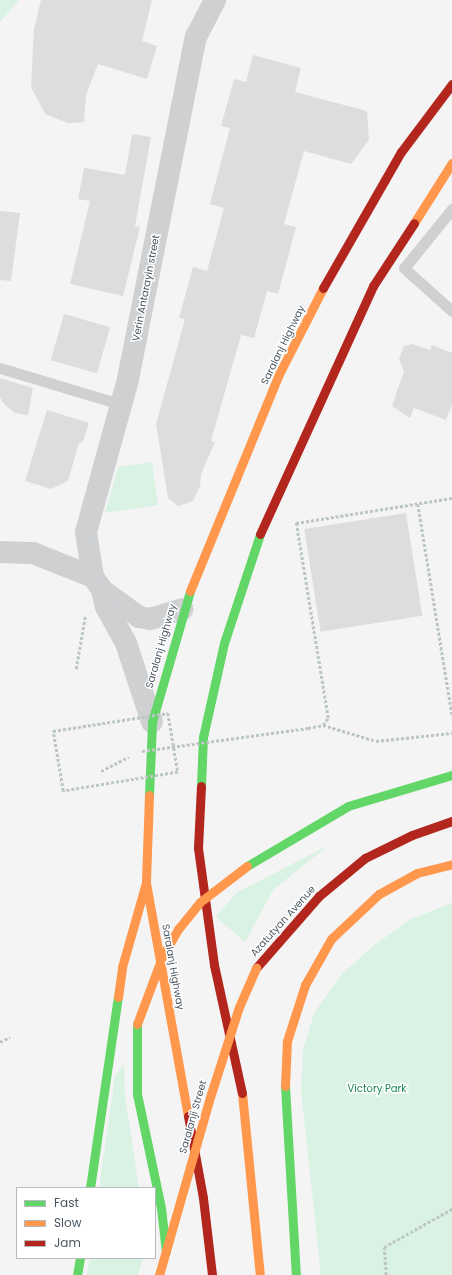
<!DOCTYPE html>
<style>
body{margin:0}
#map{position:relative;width:452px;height:1275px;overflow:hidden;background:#f4f4f4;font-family:Poppins,sans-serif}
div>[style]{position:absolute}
.green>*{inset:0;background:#d9f2e3}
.building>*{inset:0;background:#ddddde;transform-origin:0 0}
.path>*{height:2.5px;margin-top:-1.25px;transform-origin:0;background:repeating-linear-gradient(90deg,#bcc7c4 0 3px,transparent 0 5px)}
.lane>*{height:11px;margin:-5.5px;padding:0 5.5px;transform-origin:5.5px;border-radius:5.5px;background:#ced0d2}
.street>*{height:22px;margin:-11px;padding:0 11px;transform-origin:11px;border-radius:11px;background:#ced0d2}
.fast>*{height:9px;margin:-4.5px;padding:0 4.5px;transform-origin:4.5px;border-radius:4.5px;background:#63d668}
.slow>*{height:9px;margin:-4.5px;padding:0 4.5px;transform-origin:4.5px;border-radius:4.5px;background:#ff974d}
.jam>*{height:9px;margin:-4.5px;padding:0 4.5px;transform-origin:4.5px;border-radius:4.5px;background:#b3261e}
.path-bridge>*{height:2.5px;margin-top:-1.25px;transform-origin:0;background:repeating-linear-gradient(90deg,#bcc7c4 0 3px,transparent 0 5px)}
.slow-bridge>*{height:9px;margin:-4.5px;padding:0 4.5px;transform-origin:4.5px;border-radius:4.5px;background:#ff974d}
span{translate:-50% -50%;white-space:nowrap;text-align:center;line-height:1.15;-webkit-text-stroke:3px #fff;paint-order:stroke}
.street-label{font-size:10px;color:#4a5661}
.park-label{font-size:10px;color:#17864f}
.legend{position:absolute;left:16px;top:1187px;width:140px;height:72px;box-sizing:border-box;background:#fff;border:1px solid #b7bbc0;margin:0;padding:5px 7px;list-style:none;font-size:12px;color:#4a5661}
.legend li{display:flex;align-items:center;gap:8px;height:20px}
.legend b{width:20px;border:1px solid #b7bbc0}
</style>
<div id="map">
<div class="green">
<div style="clip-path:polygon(0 0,19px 0,0 22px)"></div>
<div style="clip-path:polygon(152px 462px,158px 505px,105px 513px,118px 467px)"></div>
<div style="clip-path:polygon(329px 845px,273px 890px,245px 942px,216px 917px,236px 893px)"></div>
<div style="clip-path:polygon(452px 903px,452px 1275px,321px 1275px,301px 1091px,303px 1050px,314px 1013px,342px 974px,373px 946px,411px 919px)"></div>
<div style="clip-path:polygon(124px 1063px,125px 1096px,139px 1188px,99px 1188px,115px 1076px)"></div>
<div style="clip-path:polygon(90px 1258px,143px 1258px,138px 1275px,87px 1275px)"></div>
</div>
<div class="building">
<div style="clip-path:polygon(41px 0,152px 0,142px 41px,157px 46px,147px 79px,98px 64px,86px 95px,84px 122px,68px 123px,45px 114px,31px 87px,34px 29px)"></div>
<div style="clip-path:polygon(253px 55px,301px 68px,295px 92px,367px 111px,369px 140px,351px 164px,304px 151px,284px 224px,296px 227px,278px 294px,267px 291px,254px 338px,241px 335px,211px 441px,215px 442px,201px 474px,200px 486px,193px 501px,178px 506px,168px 498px,156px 424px,185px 319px,179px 318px,193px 267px,207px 271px,224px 208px,210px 204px,230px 128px,221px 126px,234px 79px,246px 82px)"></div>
<div style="clip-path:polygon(132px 134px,151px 137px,135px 226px,140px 227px,123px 296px,70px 284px,90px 201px,78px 199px,84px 168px,125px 175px)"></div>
<div style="clip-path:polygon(0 211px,20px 213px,11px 281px,0 280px)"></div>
<div style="left:64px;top:314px;width:48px;height:48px;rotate:16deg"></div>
<div style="clip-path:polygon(412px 344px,430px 350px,432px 345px,452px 353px,452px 404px,446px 420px,414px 408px,410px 418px,392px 406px,404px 371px,399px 359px,404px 346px)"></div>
<div style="clip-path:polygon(0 378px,33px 388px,28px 415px,15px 413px,4px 404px,0 397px)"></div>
<div style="clip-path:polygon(47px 410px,89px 423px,83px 442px,79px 443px,68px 481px,51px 489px,25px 481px)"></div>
<div style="left:406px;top:513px;width:104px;height:103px;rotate:81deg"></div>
</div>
<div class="path">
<div style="left:418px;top:504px;width:213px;rotate:80.8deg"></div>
<div style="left:76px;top:669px;width:53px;rotate:-80.2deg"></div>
<div style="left:323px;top:725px;width:9px;rotate:-54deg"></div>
<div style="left:328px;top:718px;width:198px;rotate:-99.3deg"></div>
<div style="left:296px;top:523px;width:158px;rotate:-9.1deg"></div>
<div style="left:308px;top:728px;width:15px;rotate:-11deg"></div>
<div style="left:323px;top:725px;width:55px;rotate:16.8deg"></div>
<div style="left:376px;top:741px;width:76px;rotate:-6deg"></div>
<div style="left:101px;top:771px;width:31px;rotate:-27deg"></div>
<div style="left:0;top:1042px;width:11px;rotate:-27deg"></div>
<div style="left:386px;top:1275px;width:28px;rotate:-94deg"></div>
<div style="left:384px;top:1247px;width:78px;rotate:-29.2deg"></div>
</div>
<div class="lane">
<div style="left:452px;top:209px;width:76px;rotate:129.1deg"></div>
<div style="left:404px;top:268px;width:64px;rotate:41.9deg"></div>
<div style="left:0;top:368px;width:125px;rotate:16.7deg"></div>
</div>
<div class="street">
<div style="left:0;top:552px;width:33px;rotate:2deg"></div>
<div style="left:33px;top:553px;width:65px;rotate:21.8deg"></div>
<div style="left:93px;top:577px;width:16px;rotate:55deg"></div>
<div style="left:102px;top:590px;width:46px;rotate:36.1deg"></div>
<div style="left:139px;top:617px;width:11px;rotate:10deg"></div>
<div style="left:150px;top:619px;width:34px;rotate:-17deg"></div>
<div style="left:93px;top:577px;width:46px;rotate:-98.8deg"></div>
<div style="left:86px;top:532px;width:159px;rotate:-74.6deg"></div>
<div style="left:128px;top:379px;width:349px;rotate:-78.8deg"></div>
<div style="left:196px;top:37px;width:42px;rotate:-62.8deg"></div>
<div style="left:102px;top:590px;width:17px;rotate:77deg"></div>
<div style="left:106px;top:607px;width:41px;rotate:60.9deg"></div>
<div style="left:126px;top:643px;width:83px;rotate:71.8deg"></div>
</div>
<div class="fast">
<div style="left:201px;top:786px;width:49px;rotate:-87.7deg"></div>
<div style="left:203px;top:737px;width:96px;rotate:-77.4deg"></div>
<div style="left:224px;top:643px;width:115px;rotate:-71.7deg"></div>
<div style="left:149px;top:795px;width:73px;rotate:-87.6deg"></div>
<div style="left:152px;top:722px;width:136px;rotate:-73.8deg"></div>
<div style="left:247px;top:866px;width:117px;rotate:-30.7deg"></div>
<div style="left:348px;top:806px;width:109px;rotate:-16.6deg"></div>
<div style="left:137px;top:1024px;width:70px;rotate:90deg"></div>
<div style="left:137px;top:1094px;width:116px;rotate:78.1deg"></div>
<div style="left:161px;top:1208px;width:44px;rotate:83.5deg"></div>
<div style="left:285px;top:1086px;width:189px;rotate:86.7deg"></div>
<div style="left:90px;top:1188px;width:193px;rotate:-81.7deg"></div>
<div style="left:77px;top:1275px;width:17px;rotate:-80deg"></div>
</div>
<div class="slow">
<div style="left:414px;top:223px;width:71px;rotate:-57.7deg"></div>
<div style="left:190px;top:591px;width:235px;rotate:-67.7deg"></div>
<div style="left:279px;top:374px;width:97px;rotate:-62.9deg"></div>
<div style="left:149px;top:795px;width:88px;rotate:92deg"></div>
<div style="left:146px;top:883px;width:237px;rotate:79.8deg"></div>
<div style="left:118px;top:997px;width:30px;rotate:-82deg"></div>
<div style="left:122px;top:967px;width:87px;rotate:-74.1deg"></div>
<div style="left:285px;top:1086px;width:45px;rotate:-87.5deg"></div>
<div style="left:287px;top:1041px;width:59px;rotate:-72.2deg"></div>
<div style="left:305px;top:985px;width:53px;rotate:-60.5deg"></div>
<div style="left:331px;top:939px;width:66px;rotate:-43.2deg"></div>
<div style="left:379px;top:894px;width:43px;rotate:-28.9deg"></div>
<div style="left:417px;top:873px;width:36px;rotate:-14deg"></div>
<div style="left:242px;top:1093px;width:183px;rotate:84.4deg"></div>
</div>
<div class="jam">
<div style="left:323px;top:288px;width:157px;rotate:-60.2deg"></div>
<div style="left:401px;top:152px;width:85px;rotate:-53.1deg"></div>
<div style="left:260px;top:534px;width:273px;rotate:-65.5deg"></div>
<div style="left:373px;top:286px;width:75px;rotate:-56.9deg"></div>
<div style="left:201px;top:786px;width:62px;rotate:92.8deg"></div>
<div style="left:198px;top:848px;width:118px;rotate:82.2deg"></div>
<div style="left:214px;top:965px;width:131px;rotate:77.7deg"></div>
<div style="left:256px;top:968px;width:96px;rotate:-48.8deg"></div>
<div style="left:319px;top:896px;width:60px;rotate:-39.6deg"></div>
<div style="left:365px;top:858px;width:52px;rotate:-26.1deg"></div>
<div style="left:412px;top:835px;width:42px;rotate:-19.3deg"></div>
<div style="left:188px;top:1116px;width:83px;rotate:79.6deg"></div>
<div style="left:203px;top:1198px;width:78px;rotate:83.3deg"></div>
</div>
<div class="path-bridge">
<div style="left:168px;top:713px;width:60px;rotate:80.4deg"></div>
<div style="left:178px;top:772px;width:117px;rotate:170.6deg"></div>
<div style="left:63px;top:791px;width:61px;rotate:-99.5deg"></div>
<div style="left:53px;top:731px;width:116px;rotate:-8.9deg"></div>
<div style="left:142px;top:751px;width:168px;rotate:-7.9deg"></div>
</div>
<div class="slow-bridge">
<div style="left:137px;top:1024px;width:72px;rotate:-69.5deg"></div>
<div style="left:162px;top:957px;width:34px;rotate:-60deg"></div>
<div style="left:179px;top:928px;width:33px;rotate:-51deg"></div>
<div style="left:200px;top:902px;width:59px;rotate:-37.5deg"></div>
<div style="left:159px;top:1275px;width:188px;rotate:-74deg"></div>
<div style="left:211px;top:1094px;width:91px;rotate:-72.2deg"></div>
<div style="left:239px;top:1007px;width:43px;rotate:-66.4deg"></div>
</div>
<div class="street-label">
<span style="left:146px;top:288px;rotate:-79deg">Verin Antarayin street</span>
<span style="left:283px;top:345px;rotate:-64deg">Saralanj Highway</span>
<span style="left:161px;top:646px;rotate:-74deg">Saralanj Highway</span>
<span style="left:283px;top:921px;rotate:-48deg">Azatutyan Avenue</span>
<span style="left:173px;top:967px;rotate:80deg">Saralanj Highway</span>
<span style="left:193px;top:1117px;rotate:-74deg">Saralanji Street</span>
</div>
<div class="park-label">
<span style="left:377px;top:1089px">Victory Park</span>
</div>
<ul class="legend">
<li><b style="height:5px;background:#63d668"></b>Fast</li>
<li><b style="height:5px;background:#ff974d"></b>Slow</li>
<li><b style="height:5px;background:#b3261e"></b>Jam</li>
</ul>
</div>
